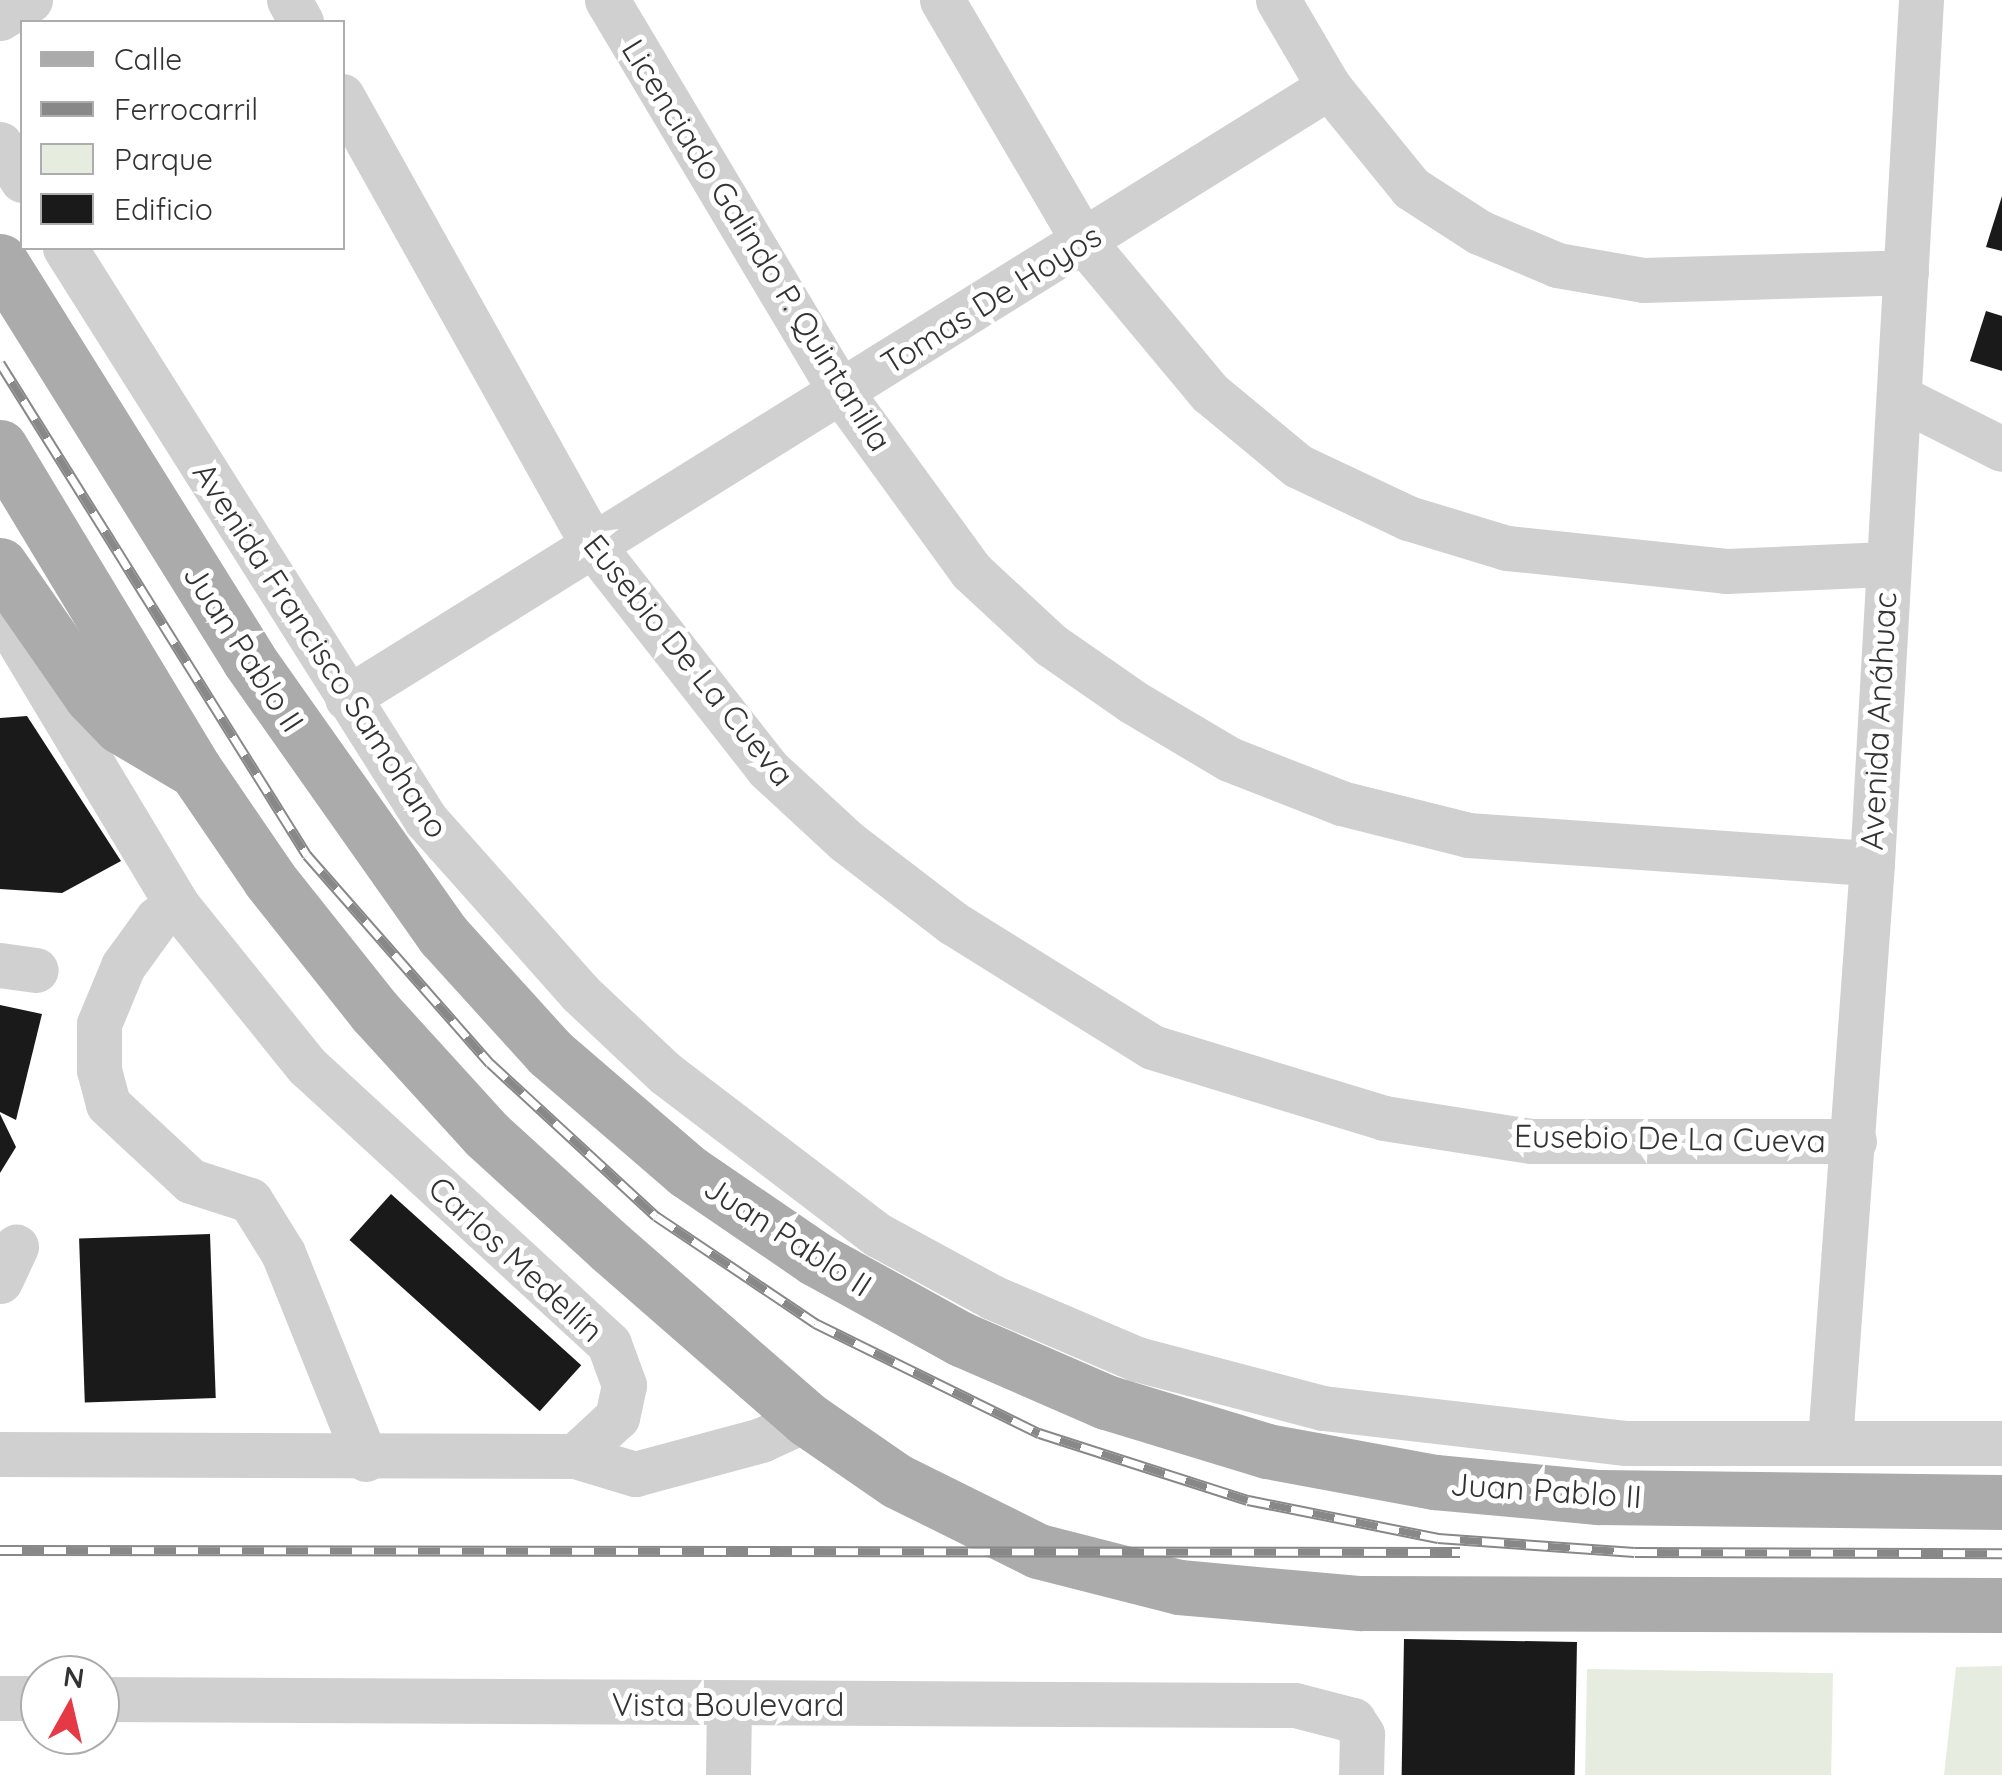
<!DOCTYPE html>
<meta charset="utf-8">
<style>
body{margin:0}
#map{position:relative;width:2002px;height:1775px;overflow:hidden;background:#fff;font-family:Quicksand,sans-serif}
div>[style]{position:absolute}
.green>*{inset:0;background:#e6ecdf;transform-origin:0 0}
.building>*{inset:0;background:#1a1a1a;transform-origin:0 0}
.minor>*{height:45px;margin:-22.5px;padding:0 22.5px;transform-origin:22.5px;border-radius:22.5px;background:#d0d0d0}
.major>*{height:55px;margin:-27.5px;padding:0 27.5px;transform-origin:27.5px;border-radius:27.5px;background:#ababab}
.rail>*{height:11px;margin-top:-5.5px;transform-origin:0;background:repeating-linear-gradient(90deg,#fff 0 22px,#888 0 44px);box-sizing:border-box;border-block:2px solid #888}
span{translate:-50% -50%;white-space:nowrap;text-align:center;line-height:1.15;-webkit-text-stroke:10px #fff;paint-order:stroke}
.street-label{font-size:32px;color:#333}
.legend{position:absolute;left:20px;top:20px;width:325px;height:230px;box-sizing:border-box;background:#fff;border:2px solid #adadad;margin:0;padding:12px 18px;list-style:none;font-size:30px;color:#333}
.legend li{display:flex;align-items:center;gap:20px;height:50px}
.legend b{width:50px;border:2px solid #adadad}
.north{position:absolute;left:20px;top:1655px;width:100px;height:100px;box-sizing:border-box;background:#fff;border:2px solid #adadad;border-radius:50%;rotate:8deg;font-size:28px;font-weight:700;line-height:40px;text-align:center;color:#333}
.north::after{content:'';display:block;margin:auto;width:35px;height:45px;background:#e63946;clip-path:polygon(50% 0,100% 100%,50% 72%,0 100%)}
</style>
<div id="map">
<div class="green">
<div style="clip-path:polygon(2002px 1666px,2002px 1775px,1944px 1775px,1956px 1667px)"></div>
<div style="left:1587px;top:1669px;width:246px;height:106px;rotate:1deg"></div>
</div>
<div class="building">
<div style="clip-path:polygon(2002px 196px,2002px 251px,1986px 247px)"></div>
<div style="clip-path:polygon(1986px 311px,2002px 316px,2002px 371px,1970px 361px)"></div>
<div style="clip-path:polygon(27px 716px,121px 861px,62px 893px,0 889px,0 718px)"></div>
<div style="clip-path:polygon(0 1005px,42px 1014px,16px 1120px,0 1112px)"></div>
<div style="clip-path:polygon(0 1114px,16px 1147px,0 1173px)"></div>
<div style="left:391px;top:1194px;width:256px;height:62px;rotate:42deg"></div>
<div style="left:210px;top:1234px;width:164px;height:131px;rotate:88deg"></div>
<div style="left:1404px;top:1639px;width:173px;height:136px;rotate:1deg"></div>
</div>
<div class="minor">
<div style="left:289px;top:0;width:25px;rotate:61deg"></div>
<div style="left:607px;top:0;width:457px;rotate:59.2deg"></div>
<div style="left:841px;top:392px;width:221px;rotate:54deg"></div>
<div style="left:971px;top:571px;width:109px;rotate:42.8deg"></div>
<div style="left:1051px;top:645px;width:100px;rotate:34.8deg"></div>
<div style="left:1133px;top:702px;width:112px;rotate:30.7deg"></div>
<div style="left:1229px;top:759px;width:120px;rotate:21.4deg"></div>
<div style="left:1341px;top:803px;width:131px;rotate:14.1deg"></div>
<div style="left:1468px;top:835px;width:405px;rotate:4deg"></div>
<div style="left:942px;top:0;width:281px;rotate:59.6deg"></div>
<div style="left:1084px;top:242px;width:197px;rotate:50.2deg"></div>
<div style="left:1210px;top:393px;width:114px;rotate:39.7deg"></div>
<div style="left:1298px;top:466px;width:122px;rotate:25.3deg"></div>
<div style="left:1408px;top:518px;width:103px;rotate:16.9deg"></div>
<div style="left:1507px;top:548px;width:220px;rotate:6deg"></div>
<div style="left:1726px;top:571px;width:160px;rotate:-2.5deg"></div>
<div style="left:1278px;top:0;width:101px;rotate:59.6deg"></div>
<div style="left:1329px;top:87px;width:130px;rotate:50.9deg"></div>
<div style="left:1411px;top:188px;width:81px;rotate:32.9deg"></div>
<div style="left:1479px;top:232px;width:85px;rotate:22.9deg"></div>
<div style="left:1557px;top:265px;width:87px;rotate:9.9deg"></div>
<div style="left:1643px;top:280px;width:263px;rotate:-1.7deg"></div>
<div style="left:0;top:18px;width:35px;rotate:-31deg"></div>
<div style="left:342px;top:96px;width:517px;rotate:60.81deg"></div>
<div style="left:594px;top:547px;width:282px;rotate:51.9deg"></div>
<div style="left:768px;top:769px;width:106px;rotate:42.7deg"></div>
<div style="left:846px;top:841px;width:135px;rotate:37.5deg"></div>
<div style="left:953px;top:923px;width:234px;rotate:31.9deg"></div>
<div style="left:1152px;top:1047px;width:243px;rotate:17deg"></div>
<div style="left:1384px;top:1118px;width:149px;rotate:8.9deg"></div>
<div style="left:1531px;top:1141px;width:323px"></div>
<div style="left:0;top:144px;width:42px;rotate:58.6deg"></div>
<div style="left:65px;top:248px;width:676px;rotate:57.74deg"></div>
<div style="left:426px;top:820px;width:232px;rotate:48.3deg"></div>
<div style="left:580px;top:993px;width:117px;rotate:43.3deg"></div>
<div style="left:665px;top:1073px;width:268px;rotate:37.3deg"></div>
<div style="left:878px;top:1235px;width:130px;rotate:28.5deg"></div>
<div style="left:992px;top:1297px;width:158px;rotate:23.2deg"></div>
<div style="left:1137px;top:1359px;width:192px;rotate:14.8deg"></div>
<div style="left:1323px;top:1408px;width:305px;rotate:6.6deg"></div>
<div style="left:1626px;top:1443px;width:376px"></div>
<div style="left:1899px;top:397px;width:115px;rotate:26.8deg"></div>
<div style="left:0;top:610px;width:344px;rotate:59deg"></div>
<div style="left:177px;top:905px;width:207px;rotate:51.1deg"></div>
<div style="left:307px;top:1066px;width:410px;rotate:42.6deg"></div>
<div style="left:609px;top:1344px;width:44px;rotate:69.9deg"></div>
<div style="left:624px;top:1385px;width:33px;rotate:102deg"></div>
<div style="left:617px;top:1417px;width:57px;rotate:137.1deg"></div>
<div style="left:575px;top:1456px;width:575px;rotate:-179.8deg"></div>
<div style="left:347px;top:698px;width:1157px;rotate:-31.89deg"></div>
<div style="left:177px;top:905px;width:24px;rotate:145deg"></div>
<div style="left:157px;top:919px;width:58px;rotate:125.9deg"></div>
<div style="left:123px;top:966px;width:63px;rotate:112.5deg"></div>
<div style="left:99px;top:1024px;width:46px;rotate:90deg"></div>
<div style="left:99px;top:1070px;width:35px;rotate:75deg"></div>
<div style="left:108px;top:1104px;width:113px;rotate:42.9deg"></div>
<div style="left:191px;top:1181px;width:62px;rotate:17.9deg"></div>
<div style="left:250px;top:1200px;width:62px;rotate:58.1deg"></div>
<div style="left:283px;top:1253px;width:222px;rotate:68.1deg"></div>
<div style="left:0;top:965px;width:36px;rotate:8deg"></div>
<div style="left:0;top:1281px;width:38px;rotate:-65deg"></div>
<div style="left:1830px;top:1441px;width:580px;rotate:-85.84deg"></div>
<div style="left:1872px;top:863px;width:864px;rotate:-86.75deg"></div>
<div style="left:575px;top:1456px;width:63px;rotate:16.7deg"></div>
<div style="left:635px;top:1474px;width:131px;rotate:-15.1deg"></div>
<div style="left:761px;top:1440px;width:51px;rotate:-24.5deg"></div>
<div style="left:0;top:1698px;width:40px"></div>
<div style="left:100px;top:1699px;width:1195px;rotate:0.29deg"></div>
<div style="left:1295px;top:1705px;width:60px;rotate:14.5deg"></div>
<div style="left:1353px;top:1720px;width:17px;rotate:57deg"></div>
<div style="left:1362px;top:1734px;width:41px;rotate:91.4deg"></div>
<div style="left:728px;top:1775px;width:71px;rotate:-89.2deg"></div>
</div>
<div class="major">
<div style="left:0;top:261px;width:470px;rotate:58deg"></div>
<div style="left:249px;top:660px;width:337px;rotate:54.8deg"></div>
<div style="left:443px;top:935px;width:159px;rotate:47.8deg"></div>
<div style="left:550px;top:1053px;width:181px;rotate:40.7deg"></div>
<div style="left:687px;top:1171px;width:156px;rotate:34.3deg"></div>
<div style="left:816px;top:1259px;width:166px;rotate:28.9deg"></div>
<div style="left:961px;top:1339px;width:158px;rotate:23.5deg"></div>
<div style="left:1106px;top:1402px;width:168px;rotate:16.9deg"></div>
<div style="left:1267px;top:1451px;width:171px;rotate:10.5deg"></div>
<div style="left:1435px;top:1482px;width:164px;rotate:5.3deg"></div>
<div style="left:1598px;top:1497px;width:404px;rotate:0.7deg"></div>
<div style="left:0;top:447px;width:377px;rotate:58.9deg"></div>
<div style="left:195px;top:770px;width:133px;rotate:55.7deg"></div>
<div style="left:270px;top:880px;width:169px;rotate:51.5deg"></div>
<div style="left:375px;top:1012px;width:166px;rotate:47.7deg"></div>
<div style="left:487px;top:1135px;width:166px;rotate:42.3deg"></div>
<div style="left:610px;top:1247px;width:262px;rotate:41.1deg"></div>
<div style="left:807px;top:1419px;width:109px;rotate:34.6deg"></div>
<div style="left:897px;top:1481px;width:157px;rotate:26.4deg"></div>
<div style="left:1038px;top:1551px;width:146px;rotate:14.3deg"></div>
<div style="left:1179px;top:1587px;width:182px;rotate:5.1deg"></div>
<div style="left:1360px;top:1603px;width:642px;rotate:0.18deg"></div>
<div style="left:0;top:565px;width:160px;rotate:55.2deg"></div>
<div style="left:91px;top:696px;width:42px;rotate:46deg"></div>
<div style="left:120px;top:726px;width:80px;rotate:30.7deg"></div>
</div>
<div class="rail">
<div style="left:0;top:363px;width:580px;rotate:58.04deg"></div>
<div style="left:307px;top:855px;width:277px;rotate:48.7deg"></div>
<div style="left:490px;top:1063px;width:226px;rotate:42.7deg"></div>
<div style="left:656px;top:1216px;width:192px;rotate:33.9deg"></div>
<div style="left:815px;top:1323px;width:250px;rotate:26.2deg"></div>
<div style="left:1039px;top:1433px;width:219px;rotate:17.8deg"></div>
<div style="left:1248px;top:1500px;width:194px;rotate:11.3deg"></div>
<div style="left:1438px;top:1538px;width:197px;rotate:4.1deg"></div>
<div style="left:1635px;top:1552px;width:367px;rotate:0.2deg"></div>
<div style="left:0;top:1550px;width:1460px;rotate:0.08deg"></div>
</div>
<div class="street-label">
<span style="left:757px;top:245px;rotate:58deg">Licenciado Galindo P. Quintanilla</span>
<span style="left:991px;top:299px;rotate:-32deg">Tomas De Hoyos</span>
<span style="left:244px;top:648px;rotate:57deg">Juan Pablo II</span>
<span style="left:321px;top:650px;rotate:57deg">Avenida Francisco Samohano</span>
<span style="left:689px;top:660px;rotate:51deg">Eusebio De La Cueva</span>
<span style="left:1878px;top:721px;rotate:-87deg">Avenida Anáhuac</span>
<span style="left:1670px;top:1138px;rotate:1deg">Eusebio De La Cueva</span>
<span style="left:788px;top:1236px;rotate:33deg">Juan Pablo II</span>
<span style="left:516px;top:1259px;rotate:43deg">Carlos Medellín</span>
<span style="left:1546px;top:1490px;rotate:4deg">Juan Pablo II</span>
<span style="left:728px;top:1704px">Vista Boulevard</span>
</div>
<ul class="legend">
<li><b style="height:12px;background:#ababab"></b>Calle</li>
<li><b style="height:12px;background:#888"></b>Ferrocarril</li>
<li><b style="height:28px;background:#e6ecdf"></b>Parque</li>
<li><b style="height:28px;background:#1a1a1a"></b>Edificio</li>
</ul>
<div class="north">N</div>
</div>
